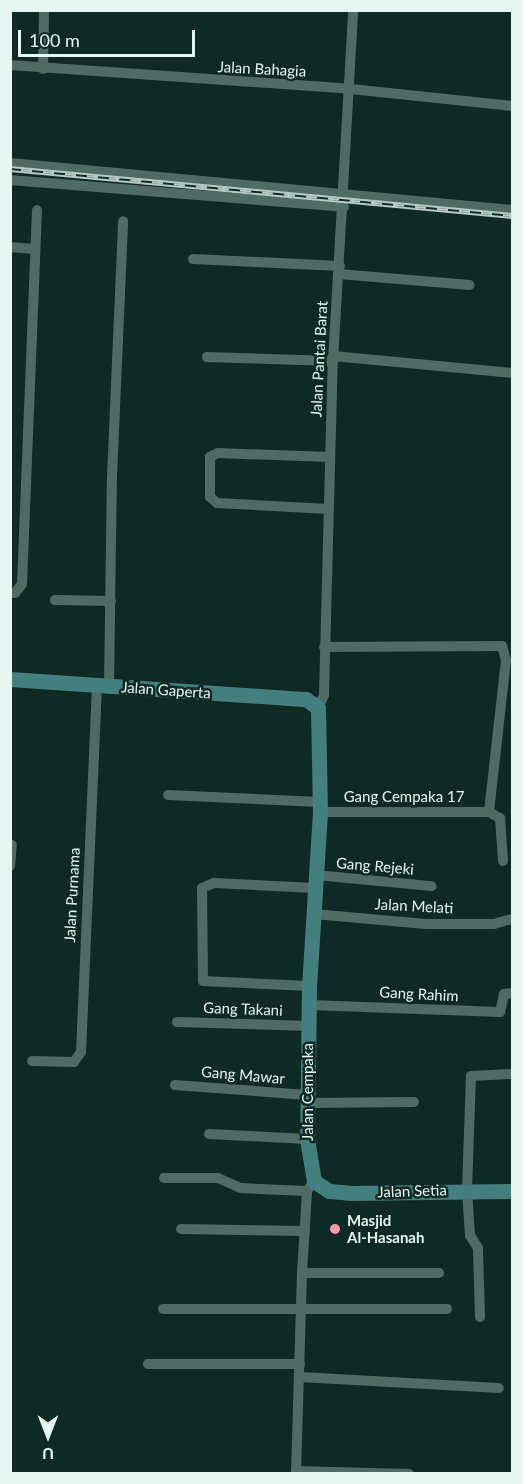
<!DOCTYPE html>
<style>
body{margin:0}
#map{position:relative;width:523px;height:1484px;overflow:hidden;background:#0f2a24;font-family:Lato,sans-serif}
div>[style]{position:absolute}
.street>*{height:10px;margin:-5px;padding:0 5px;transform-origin:5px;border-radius:5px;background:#4f6b63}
.secondary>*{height:15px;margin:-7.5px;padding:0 7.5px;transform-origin:7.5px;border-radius:7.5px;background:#447f7f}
.rail>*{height:6px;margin-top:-3px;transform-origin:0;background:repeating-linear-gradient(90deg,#0f2a24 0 11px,#b8cac5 0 22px);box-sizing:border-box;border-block:2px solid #b8cac5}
.dots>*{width:16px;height:16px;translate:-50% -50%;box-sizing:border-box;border:3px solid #0f2a24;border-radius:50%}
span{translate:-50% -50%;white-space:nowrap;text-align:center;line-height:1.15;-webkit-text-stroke:5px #0f2a24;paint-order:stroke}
.street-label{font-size:15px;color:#e6f6f1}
.poi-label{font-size:15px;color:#e6f6f1;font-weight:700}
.left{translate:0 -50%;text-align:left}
.frame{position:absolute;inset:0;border:12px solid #e6f6f1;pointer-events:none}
.north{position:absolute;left:18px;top:1406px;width:60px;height:60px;-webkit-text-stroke:4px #0f2a24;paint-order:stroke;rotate:180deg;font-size:16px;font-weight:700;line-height:24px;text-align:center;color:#e6f6f1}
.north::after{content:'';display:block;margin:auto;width:21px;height:27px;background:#e6f6f1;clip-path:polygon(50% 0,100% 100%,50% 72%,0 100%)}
.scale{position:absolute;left:18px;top:30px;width:177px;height:27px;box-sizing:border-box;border:3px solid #e6f6f1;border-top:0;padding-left:8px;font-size:18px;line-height:21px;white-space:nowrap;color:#e6f6f1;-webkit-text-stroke:4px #0f2a24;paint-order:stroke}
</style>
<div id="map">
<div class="street">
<div style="left:10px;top:65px;width:342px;rotate:4deg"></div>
<div style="left:351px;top:89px;width:162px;rotate:6deg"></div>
<div style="left:43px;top:69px;width:59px;rotate:-89deg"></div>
<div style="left:10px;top:163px;width:504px;rotate:5.35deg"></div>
<div style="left:10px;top:180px;width:335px;rotate:4.6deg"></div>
<div style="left:10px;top:247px;width:24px;rotate:5deg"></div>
<div style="left:193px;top:259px;width:147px;rotate:2.7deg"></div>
<div style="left:339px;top:274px;width:131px;rotate:4.8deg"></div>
<div style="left:333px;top:356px;width:180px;rotate:5.4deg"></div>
<div style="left:207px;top:357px;width:126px;rotate:1.8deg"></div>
<div style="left:328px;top:509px;width:111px;rotate:-176.9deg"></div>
<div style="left:217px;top:503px;width:9px;rotate:-139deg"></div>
<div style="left:210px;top:497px;width:40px;rotate:-90deg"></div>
<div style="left:210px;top:457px;width:9px;rotate:-27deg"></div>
<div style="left:218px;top:453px;width:111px;rotate:2.1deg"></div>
<div style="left:10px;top:593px;width:5px"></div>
<div style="left:15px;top:593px;width:11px;rotate:-52deg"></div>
<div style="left:22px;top:584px;width:374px;rotate:-87.7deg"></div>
<div style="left:55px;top:600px;width:56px;rotate:1deg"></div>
<div style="left:324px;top:647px;width:178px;rotate:-0.3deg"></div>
<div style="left:502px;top:646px;width:15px;rotate:74deg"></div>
<div style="left:506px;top:660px;width:153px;rotate:96.4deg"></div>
<div style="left:109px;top:686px;width:209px;rotate:-89.2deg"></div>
<div style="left:112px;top:477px;width:256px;rotate:-87.5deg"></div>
<div style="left:318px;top:708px;width:14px;rotate:-65deg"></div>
<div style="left:324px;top:695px;width:334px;rotate:-88.5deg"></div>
<div style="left:333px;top:361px;width:352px;rotate:-86.7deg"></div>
<div style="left:168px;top:795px;width:152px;rotate:2.6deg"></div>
<div style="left:320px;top:812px;width:169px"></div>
<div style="left:489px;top:812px;width:13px;rotate:29deg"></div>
<div style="left:500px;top:818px;width:43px;rotate:86deg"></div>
<div style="left:10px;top:866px;width:21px;rotate:-85deg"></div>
<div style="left:316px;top:875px;width:116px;rotate:5.5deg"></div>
<div style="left:314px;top:914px;width:112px;rotate:5.1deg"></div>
<div style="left:426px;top:924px;width:68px"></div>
<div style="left:494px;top:924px;width:19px;rotate:-16deg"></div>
<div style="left:309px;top:986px;width:106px;rotate:-177.3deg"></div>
<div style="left:203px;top:981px;width:93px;rotate:-90.6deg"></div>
<div style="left:202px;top:888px;width:13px;rotate:-23deg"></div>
<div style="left:214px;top:883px;width:101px;rotate:2.8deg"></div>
<div style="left:310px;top:1005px;width:190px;rotate:2.1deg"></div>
<div style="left:500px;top:1012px;width:18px;rotate:-77deg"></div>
<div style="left:504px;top:994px;width:8px;rotate:-7deg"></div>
<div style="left:177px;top:1022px;width:132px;rotate:1.7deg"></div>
<div style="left:32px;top:1061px;width:42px;rotate:1.4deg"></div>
<div style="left:74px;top:1062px;width:12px;rotate:-55deg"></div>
<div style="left:81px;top:1052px;width:366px;rotate:-87.5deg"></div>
<div style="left:175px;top:1085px;width:132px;rotate:4.3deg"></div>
<div style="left:307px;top:1103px;width:107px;rotate:-0.5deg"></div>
<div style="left:209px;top:1134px;width:98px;rotate:2.9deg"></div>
<div style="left:164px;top:1178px;width:54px"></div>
<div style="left:218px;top:1178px;width:24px;rotate:24deg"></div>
<div style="left:240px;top:1188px;width:67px;rotate:2.6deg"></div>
<div style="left:181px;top:1229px;width:124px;rotate:0.9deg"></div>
<div style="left:302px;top:1273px;width:137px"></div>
<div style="left:163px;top:1309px;width:284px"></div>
<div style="left:480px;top:1317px;width:69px;rotate:-91.7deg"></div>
<div style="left:478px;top:1248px;width:15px;rotate:-122deg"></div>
<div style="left:470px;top:1235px;width:45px;rotate:-93.8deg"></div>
<div style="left:467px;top:1190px;width:114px;rotate:-88deg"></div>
<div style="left:471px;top:1076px;width:41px;rotate:-2.8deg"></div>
<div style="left:148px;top:1364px;width:152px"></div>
<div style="left:300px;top:1377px;width:199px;rotate:3.2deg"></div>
<div style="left:296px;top:1471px;width:113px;rotate:1.5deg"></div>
<div style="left:296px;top:1474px;width:201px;rotate:-88.3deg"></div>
<div style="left:302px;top:1273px;width:82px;rotate:-86.5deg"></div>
<div style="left:307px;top:1191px;width:12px;rotate:-55deg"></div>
</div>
<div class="secondary">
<div style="left:10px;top:679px;width:297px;rotate:3.9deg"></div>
<div style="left:306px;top:699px;width:15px;rotate:37deg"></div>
<div style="left:318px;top:708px;width:104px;rotate:88.9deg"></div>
<div style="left:320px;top:812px;width:174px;rotate:93.6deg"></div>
<div style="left:309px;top:986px;width:153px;rotate:90.7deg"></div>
<div style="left:307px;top:1139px;width:43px;rotate:80.5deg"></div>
<div style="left:314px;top:1181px;width:18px;rotate:34deg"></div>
<div style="left:329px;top:1191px;width:21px;rotate:5deg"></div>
<div style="left:350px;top:1193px;width:162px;rotate:-0.7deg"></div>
</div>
<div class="rail">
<div style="left:10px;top:169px;width:504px;rotate:5.35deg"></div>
</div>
<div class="dots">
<div style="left:335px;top:1229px;background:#f39aab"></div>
</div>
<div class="street-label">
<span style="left:262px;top:69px;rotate:3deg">Jalan Bahagia</span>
<span style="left:319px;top:359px;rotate:-87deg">Jalan Pantai Barat</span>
<span style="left:166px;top:690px;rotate:4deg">Jalan Gaperta</span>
<span style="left:404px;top:797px">Gang Cempaka 17</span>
<span style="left:375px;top:866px;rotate:5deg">Gang Rejeki</span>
<span style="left:72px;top:895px;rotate:-87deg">Jalan Purnama</span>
<span style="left:414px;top:906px;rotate:3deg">Jalan Melati</span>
<span style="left:419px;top:994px;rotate:3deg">Gang Rahim</span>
<span style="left:243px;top:1009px;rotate:2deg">Gang Takani</span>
<span style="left:243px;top:1075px;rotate:5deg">Gang Mawar</span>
<span style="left:308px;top:1092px;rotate:-90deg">Jalan Cempaka</span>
<span style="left:412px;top:1191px;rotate:-2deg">Jalan Setia</span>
</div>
<div class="poi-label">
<span class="left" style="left:347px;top:1229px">Masjid<br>Al-Hasanah</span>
</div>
<div class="frame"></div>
<div class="north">U</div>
<div class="scale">100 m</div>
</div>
